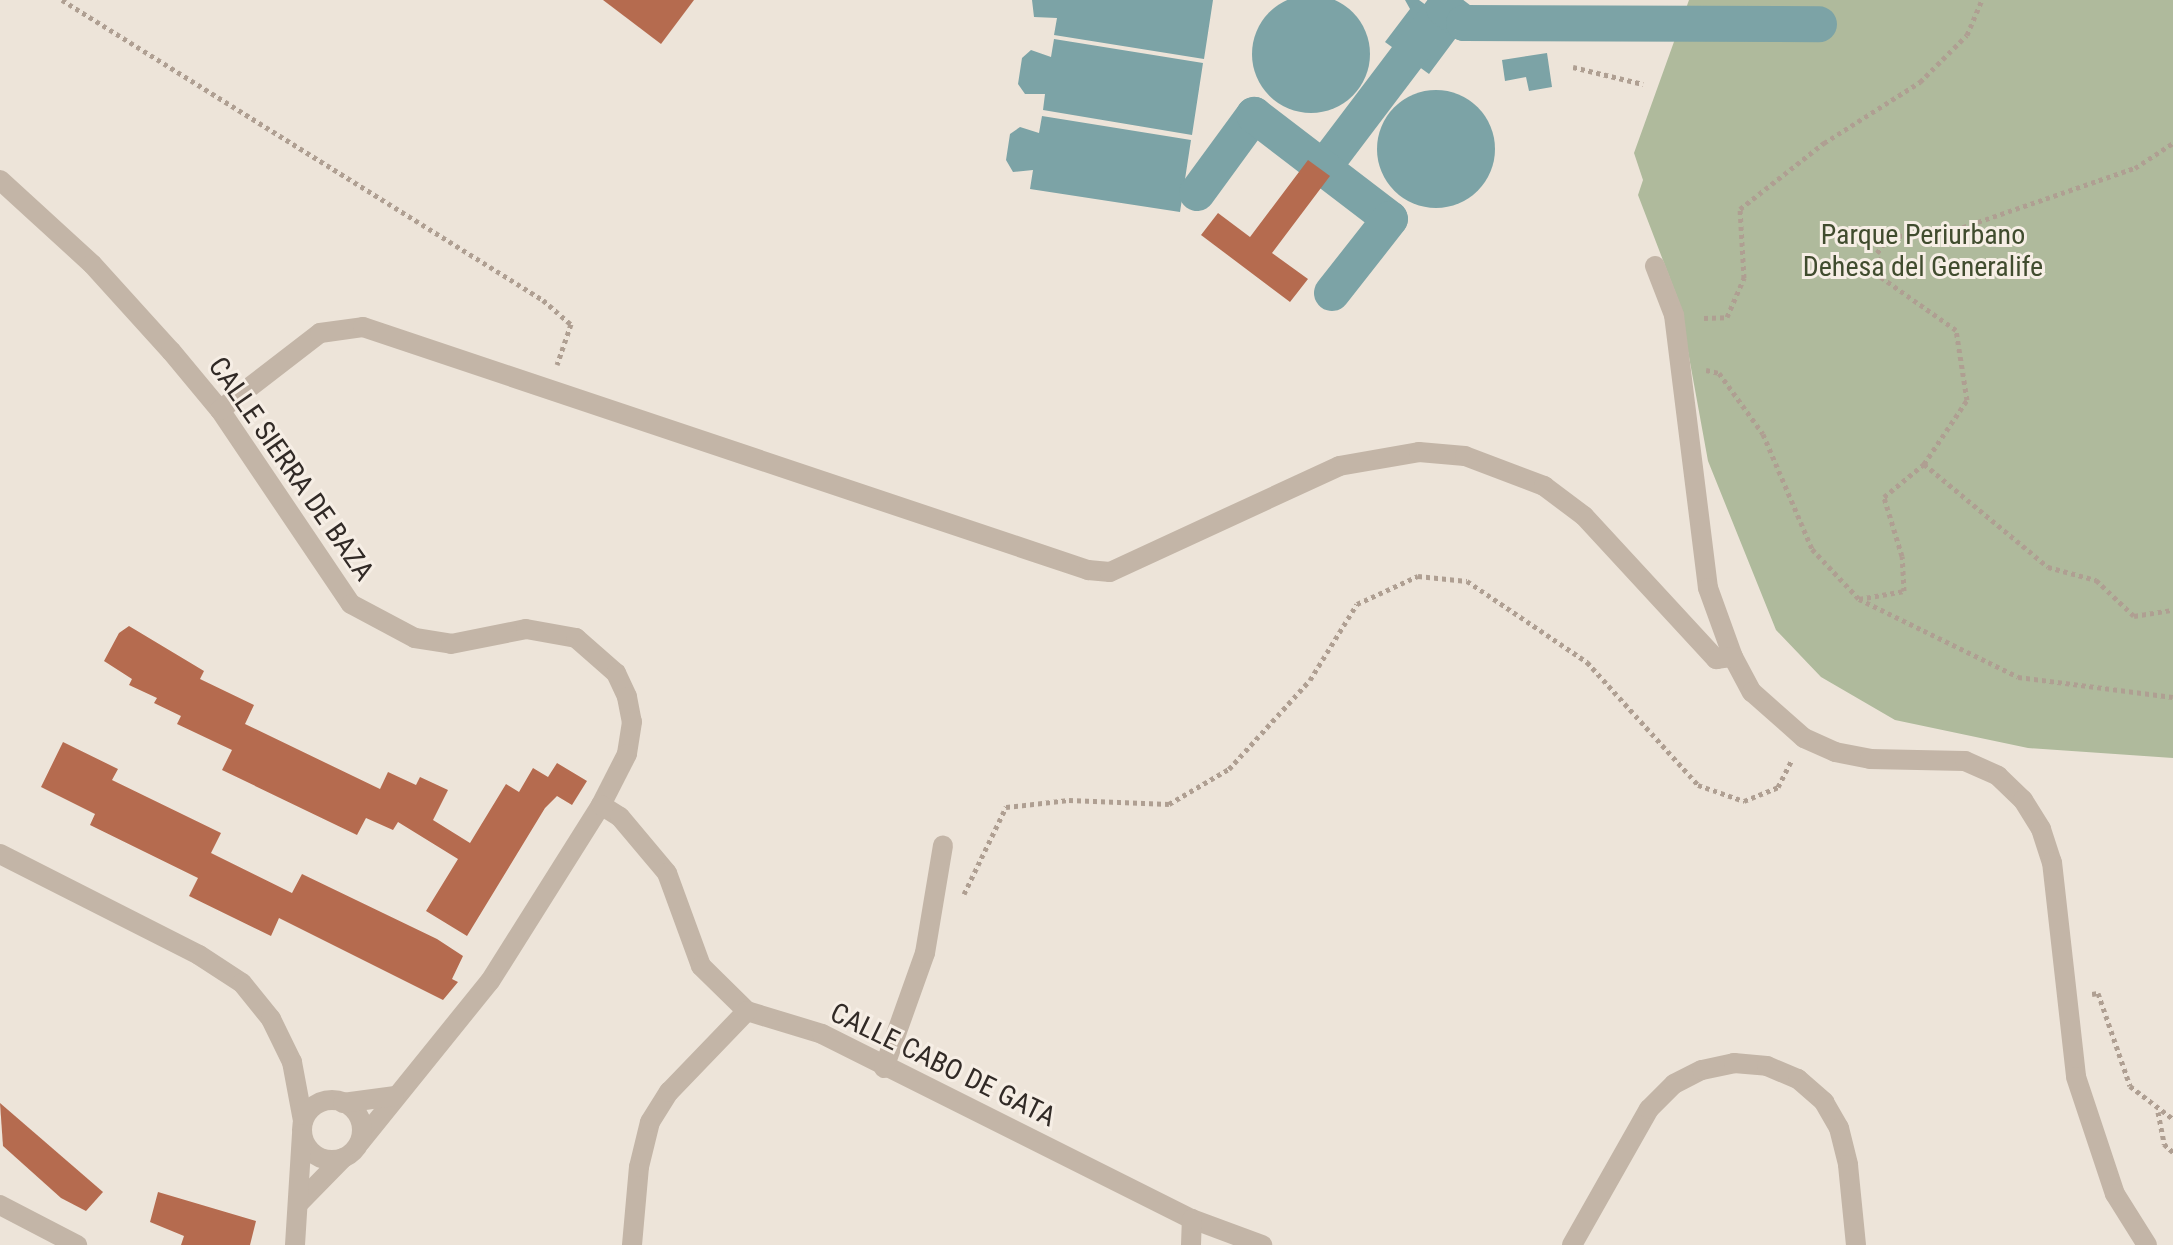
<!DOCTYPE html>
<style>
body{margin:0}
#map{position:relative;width:2173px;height:1245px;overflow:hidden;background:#ede4d9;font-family:"Roboto Condensed",sans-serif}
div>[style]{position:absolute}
.green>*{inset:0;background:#afba9c}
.water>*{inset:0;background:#7ca3a6}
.round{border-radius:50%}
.canal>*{height:36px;margin:-18px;padding:0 18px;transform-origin:18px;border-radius:18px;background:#7ca3a6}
.building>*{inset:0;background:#b56b4f}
.path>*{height:5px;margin-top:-2.5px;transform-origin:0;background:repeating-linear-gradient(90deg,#af9f92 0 4px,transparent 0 8px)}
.minor>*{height:20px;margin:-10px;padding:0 10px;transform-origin:10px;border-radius:10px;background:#c3b5a7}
.minor>.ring{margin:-10px;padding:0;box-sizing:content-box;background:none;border:20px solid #c3b5a7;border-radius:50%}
span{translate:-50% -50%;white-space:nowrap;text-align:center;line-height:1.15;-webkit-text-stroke:6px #f6eee5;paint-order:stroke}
.park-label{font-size:28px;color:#404c2e}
.street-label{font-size:28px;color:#312a26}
</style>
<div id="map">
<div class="green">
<div style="clip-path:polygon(1689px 0,2173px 0,2173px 758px,2028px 748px,1895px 720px,1821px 677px,1776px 630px,1708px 461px,1679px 302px,1638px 195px,1643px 180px,1634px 153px)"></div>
</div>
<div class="water">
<div class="round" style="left:1252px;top:-5px;width:118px;height:118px"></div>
<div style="clip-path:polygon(1032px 0,1213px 0,1204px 59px,1054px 35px,1057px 18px,1034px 17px)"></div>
<div style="clip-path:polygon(1405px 0,1419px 0,1461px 31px,1429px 74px,1385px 42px,1410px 9px)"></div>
<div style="clip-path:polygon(1054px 39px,1203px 63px,1192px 135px,1043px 110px,1045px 94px,1025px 94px,1018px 84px,1022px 58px,1031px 50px,1051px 57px)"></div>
<div style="clip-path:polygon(1547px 53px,1552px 87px,1529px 91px,1526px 77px,1505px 81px,1502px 60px)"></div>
<div class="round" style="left:1377px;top:90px;width:118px;height:118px"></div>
<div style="clip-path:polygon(1042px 116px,1191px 140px,1180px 212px,1030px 189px,1033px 170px,1013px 172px,1006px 160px,1010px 134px,1020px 127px,1039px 133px)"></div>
</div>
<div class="canal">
<div style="left:1323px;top:168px;width:201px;rotate:-52.9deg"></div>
<div style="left:1444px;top:8px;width:25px;rotate:37deg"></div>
<div style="left:1464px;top:23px;width:355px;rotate:0.2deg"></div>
<div style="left:1197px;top:193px;width:97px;rotate:-53.8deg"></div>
<div style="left:1254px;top:115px;width:171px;rotate:37.4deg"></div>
<div style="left:1390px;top:219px;width:94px;rotate:128.1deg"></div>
</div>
<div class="building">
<div style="clip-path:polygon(603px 0,694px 0,661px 44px)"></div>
<div style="clip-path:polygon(1308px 160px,1330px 176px,1272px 253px,1308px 279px,1290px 302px,1201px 235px,1218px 213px,1250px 237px)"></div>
<div style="clip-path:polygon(129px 626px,204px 671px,200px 679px,254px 705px,245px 724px,380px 789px,388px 772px,416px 785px,420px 777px,448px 790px,433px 820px,470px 843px,506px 784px,519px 792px,533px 768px,548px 777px,557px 763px,587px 781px,572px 805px,557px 796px,545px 808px,467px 936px,426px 911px,458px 859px,398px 822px,393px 830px,366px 818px,357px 835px,222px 770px,232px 750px,177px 724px,181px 716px,154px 703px,157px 698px,129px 685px,132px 679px,104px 661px,119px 633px)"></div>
<div style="clip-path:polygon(63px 742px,118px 769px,112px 780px,221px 833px,211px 853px,292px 893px,302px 874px,437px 939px,463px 956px,452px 979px,458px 982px,443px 1000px,279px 918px,271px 936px,189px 896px,198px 878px,90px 825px,95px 814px,41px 787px)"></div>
<div style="clip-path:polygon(0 1103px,103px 1192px,86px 1211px,61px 1198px,3px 1146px)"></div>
<div style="clip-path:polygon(158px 1192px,256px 1221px,250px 1245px,181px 1245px,184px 1236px,150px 1222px)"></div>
</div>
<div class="path">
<div style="left:62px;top:0;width:567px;rotate:31.95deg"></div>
<div style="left:543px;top:300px;width:37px;rotate:41deg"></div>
<div style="left:571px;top:324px;width:43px;rotate:108.9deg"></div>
<div style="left:1573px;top:67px;width:72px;rotate:13.7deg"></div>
<div style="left:1704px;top:318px;width:23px;rotate:-2deg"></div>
<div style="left:1727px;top:317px;width:43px;rotate:-66.4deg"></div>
<div style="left:1744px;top:278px;width:69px;rotate:-93.3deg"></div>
<div style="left:1740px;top:209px;width:107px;rotate:-38.2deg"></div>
<div style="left:1824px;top:143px;width:114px;rotate:-32.4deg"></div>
<div style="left:1920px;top:82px;width:66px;rotate:-45deg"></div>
<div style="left:1967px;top:35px;width:38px;rotate:-67deg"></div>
<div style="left:1706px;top:370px;width:13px;rotate:13deg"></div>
<div style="left:1719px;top:373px;width:75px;rotate:54.2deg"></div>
<div style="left:1763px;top:434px;width:125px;rotate:66.9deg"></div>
<div style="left:1812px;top:549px;width:69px;rotate:46.8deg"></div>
<div style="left:1859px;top:599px;width:177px;rotate:26.1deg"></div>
<div style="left:2018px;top:677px;width:156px;rotate:7.4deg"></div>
<div style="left:1924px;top:464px;width:161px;rotate:39.7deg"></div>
<div style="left:2048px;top:567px;width:50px;rotate:15.2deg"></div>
<div style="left:2096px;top:580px;width:52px;rotate:43.5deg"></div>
<div style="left:2134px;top:616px;width:39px;rotate:-9deg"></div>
<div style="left:1859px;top:599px;width:46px;rotate:-10.1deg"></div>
<div style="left:1904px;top:591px;width:35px;rotate:-93deg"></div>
<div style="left:1902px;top:556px;width:62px;rotate:-107deg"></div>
<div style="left:1884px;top:497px;width:52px;rotate:-39.5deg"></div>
<div style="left:1924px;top:464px;width:77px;rotate:-56.1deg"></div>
<div style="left:1967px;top:400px;width:71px;rotate:-98.9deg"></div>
<div style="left:1956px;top:330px;width:92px;rotate:-144.8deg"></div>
<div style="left:1881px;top:277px;width:24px;rotate:-99deg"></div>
<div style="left:1877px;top:253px;width:21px;rotate:-53deg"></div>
<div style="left:1890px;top:236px;width:50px;rotate:-1.1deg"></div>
<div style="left:1940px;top:235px;width:206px;rotate:-19deg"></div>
<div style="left:2135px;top:168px;width:45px;rotate:-33.3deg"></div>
<div style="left:964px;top:894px;width:97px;rotate:-64.2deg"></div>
<div style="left:1006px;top:807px;width:63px;rotate:-6.3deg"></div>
<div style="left:1069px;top:800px;width:100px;rotate:2.3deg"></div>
<div style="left:1169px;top:804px;width:69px;rotate:-30.3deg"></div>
<div style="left:1229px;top:769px;width:120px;rotate:-47.7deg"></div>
<div style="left:1310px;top:680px;width:89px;rotate:-58.3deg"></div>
<div style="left:1357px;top:604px;width:67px;rotate:-24.7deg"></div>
<div style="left:1418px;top:576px;width:49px;rotate:5.8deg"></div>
<div style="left:1467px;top:581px;width:145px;rotate:34deg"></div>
<div style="left:1587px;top:662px;width:166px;rotate:47.9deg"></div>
<div style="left:1698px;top:785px;width:49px;rotate:19.2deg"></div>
<div style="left:1744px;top:801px;width:37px;rotate:-22deg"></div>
<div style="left:1778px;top:787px;width:30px;rotate:-63deg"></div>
<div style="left:2092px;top:994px;width:6px;rotate:-9deg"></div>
<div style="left:2098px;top:993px;width:98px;rotate:71deg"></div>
<div style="left:2130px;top:1086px;width:54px;rotate:37.5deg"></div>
<div style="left:2158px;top:1112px;width:33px;rotate:79deg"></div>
<div style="left:2164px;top:1144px;width:12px;rotate:42deg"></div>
</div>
<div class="minor">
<div style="left:0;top:180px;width:125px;rotate:42.4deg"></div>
<div style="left:92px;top:264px;width:118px;rotate:47.8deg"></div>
<div style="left:171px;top:351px;width:77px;rotate:50.3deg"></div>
<div style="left:220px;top:410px;width:234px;rotate:56deg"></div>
<div style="left:351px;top:604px;width:72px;rotate:28deg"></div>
<div style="left:415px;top:638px;width:36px;rotate:9deg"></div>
<div style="left:451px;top:644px;width:76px;rotate:-11.3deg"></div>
<div style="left:526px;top:629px;width:51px;rotate:10.2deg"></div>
<div style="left:576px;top:638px;width:53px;rotate:41.2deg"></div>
<div style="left:616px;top:673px;width:26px;rotate:65deg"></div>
<div style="left:627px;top:697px;width:25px;rotate:79deg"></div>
<div style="left:632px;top:722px;width:32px;rotate:99deg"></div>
<div style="left:627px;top:754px;width:57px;rotate:117deg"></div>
<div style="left:601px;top:805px;width:208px;rotate:122.2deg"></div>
<div style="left:490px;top:981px;width:207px;rotate:128.9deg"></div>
<div style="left:1655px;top:266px;width:53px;rotate:68.8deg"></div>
<div style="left:1674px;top:315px;width:275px;rotate:82.9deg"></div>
<div style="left:1708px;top:588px;width:73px;rotate:70.1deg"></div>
<div style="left:1733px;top:657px;width:40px;rotate:62deg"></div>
<div style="left:1752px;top:692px;width:69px;rotate:41.5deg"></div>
<div style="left:1804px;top:738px;width:34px;rotate:24deg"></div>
<div style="left:1835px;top:752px;width:36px;rotate:11deg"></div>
<div style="left:1870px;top:759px;width:95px;rotate:1.2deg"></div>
<div style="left:1965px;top:761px;width:36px;rotate:24deg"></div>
<div style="left:1998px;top:776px;width:35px;rotate:44deg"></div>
<div style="left:2023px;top:800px;width:34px;rotate:58deg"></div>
<div style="left:2041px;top:829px;width:35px;rotate:72deg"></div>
<div style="left:2052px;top:862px;width:216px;rotate:83.6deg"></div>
<div style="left:2076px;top:1077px;width:123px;rotate:71.6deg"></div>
<div style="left:2115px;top:1194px;width:60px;rotate:57.9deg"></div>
<div style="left:220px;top:410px;width:126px;rotate:-37.6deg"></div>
<div style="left:320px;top:333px;width:43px;rotate:-7.9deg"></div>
<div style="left:363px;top:327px;width:765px;rotate:18.53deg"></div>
<div style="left:1088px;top:570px;width:22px;rotate:5deg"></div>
<div style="left:1110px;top:572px;width:252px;rotate:-24.8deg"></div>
<div style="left:1339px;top:466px;width:81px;rotate:-9.9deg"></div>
<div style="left:1419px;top:452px;width:46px;rotate:5deg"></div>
<div style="left:1465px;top:456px;width:85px;rotate:20.8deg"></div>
<div style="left:1544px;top:486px;width:50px;rotate:36.9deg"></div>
<div style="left:1584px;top:516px;width:195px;rotate:47.3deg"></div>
<div style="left:1716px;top:659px;width:17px;rotate:-7deg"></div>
<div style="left:601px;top:805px;width:22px;rotate:32deg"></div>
<div style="left:620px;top:817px;width:73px;rotate:50deg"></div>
<div style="left:667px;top:873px;width:99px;rotate:69.9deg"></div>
<div style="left:701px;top:966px;width:64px;rotate:44.4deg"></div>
<div style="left:747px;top:1011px;width:78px;rotate:17deg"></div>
<div style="left:822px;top:1034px;width:414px;rotate:26.6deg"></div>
<div style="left:1192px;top:1219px;width:75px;rotate:20.4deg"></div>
<div style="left:0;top:854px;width:223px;rotate:26.9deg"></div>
<div style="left:199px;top:955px;width:51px;rotate:33.1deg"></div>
<div style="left:242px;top:983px;width:46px;rotate:51.1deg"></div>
<div style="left:271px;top:1019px;width:48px;rotate:64deg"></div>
<div style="left:292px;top:1062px;width:60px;rotate:79.4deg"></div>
<div style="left:884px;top:1068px;width:122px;rotate:-70.4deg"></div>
<div style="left:925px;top:953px;width:109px;rotate:-80.5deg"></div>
<div class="ring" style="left:302px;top:1100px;width:40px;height:40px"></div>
<div style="left:343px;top:1103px;width:51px;rotate:-7.8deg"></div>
<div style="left:299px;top:1203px;width:63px;rotate:-45.6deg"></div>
<div style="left:0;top:1205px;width:87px;rotate:27.5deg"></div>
<div style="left:295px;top:1245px;width:111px;rotate:-86.4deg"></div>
<div style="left:632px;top:1245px;width:78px;rotate:-84.9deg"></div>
<div style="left:639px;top:1167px;width:46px;rotate:-76.3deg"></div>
<div style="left:650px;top:1122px;width:36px;rotate:-58deg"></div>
<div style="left:669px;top:1092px;width:112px;rotate:-46.1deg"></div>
<div style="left:1191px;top:1245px;width:26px;rotate:-88deg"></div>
<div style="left:1572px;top:1245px;width:156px;rotate:-60.5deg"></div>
<div style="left:1649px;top:1109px;width:35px;rotate:-45deg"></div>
<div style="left:1674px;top:1084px;width:31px;rotate:-27deg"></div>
<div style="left:1702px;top:1070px;width:33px;rotate:-12deg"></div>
<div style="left:1734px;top:1063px;width:33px;rotate:5deg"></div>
<div style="left:1767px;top:1066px;width:34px;rotate:23deg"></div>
<div style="left:1798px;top:1079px;width:35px;rotate:41deg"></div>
<div style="left:1824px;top:1102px;width:30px;rotate:60deg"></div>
<div style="left:1839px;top:1128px;width:38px;rotate:76deg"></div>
<div style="left:1848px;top:1165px;width:80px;rotate:84.3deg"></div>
</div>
<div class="park-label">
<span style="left:1923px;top:251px">Parque Periurbano<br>Dehesa del Generalife</span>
</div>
<div class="street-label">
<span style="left:291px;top:469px;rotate:55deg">CALLE SIERRA DE BAZA</span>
<span style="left:943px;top:1065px;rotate:26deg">CALLE CABO DE GATA</span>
</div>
</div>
